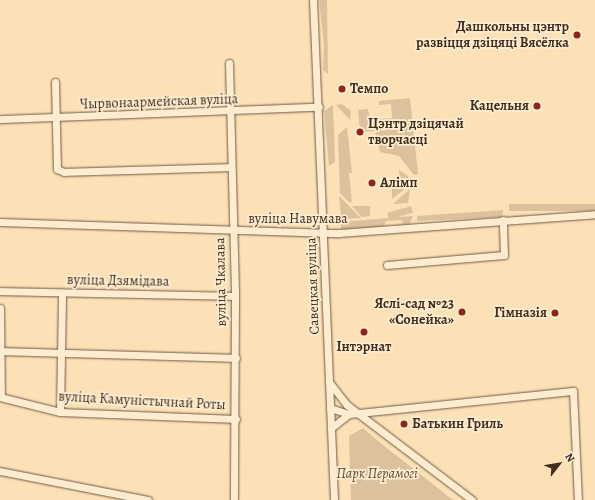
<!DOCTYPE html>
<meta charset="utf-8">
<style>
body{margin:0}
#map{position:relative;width:595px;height:500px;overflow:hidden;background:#fce1b6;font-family:Alegreya,serif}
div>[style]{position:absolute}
.green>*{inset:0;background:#dcc29c;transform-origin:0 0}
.roads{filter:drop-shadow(0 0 1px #705945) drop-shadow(0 0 1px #705945)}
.minor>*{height:7px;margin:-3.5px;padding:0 3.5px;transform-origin:3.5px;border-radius:3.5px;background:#fdecd0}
.dots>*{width:11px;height:11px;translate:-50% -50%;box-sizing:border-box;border:2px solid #fdecd0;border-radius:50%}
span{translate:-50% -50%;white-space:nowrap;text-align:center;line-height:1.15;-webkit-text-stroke:3.5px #fdecd0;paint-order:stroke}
.poi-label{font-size:14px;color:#412c1f;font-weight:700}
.right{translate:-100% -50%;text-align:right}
.left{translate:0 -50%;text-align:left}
.street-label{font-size:14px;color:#412c1f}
.park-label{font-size:14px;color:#604a38;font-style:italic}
.north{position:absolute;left:539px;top:444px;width:40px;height:40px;-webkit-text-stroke:3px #fdecd0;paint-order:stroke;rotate:59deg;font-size:11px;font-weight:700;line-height:16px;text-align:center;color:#412c1f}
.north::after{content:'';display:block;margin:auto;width:14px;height:18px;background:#412c1f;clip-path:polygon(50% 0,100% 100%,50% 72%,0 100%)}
</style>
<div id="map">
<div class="green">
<div style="clip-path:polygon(319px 0,327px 0,328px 74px,323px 70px,324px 45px)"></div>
<div style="clip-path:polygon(410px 98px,418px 174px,414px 175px,399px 156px,380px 152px,375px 131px,360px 132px,358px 110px,368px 109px,370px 120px,392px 118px,391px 104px,379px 105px,379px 101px)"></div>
<div style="clip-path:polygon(342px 104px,351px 111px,350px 120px,336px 105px)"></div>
<div style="clip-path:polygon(333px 105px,335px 162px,329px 166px,324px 111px)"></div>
<div style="clip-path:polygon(347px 127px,352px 173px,349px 173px,352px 202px,349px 202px,340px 193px,338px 135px)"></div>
<div style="clip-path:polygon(399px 170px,408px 176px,409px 186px,392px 199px,392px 183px,400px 183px)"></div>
<div style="clip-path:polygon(410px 189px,408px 203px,393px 204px)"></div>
<div style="clip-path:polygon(339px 196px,361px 218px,341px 219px)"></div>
<div style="left:595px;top:204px;width:7px;height:86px;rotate:90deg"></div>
<div style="clip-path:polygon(352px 206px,370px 206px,370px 216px,362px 217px)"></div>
<div style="left:411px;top:206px;width:7px;height:25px;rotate:74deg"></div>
<div style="clip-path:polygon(503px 210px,502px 217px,417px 221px,417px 216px)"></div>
<div style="clip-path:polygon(413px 216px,409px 225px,404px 225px,401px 220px,386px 221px,383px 228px,341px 231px,341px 222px)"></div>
<div style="clip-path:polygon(363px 428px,378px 441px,453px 500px,351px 500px,349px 436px)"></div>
</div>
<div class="roads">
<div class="minor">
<div style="left:313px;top:0;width:500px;rotate:87.59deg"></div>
<div style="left:229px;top:63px;width:233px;rotate:88.5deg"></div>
<div style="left:235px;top:296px;width:204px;rotate:90.3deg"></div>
<div style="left:55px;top:82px;width:87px;rotate:88.7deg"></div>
<div style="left:57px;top:169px;width:8px;rotate:23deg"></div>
<div style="left:64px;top:172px;width:167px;rotate:-1.7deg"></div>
<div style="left:0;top:119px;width:319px;rotate:-2.2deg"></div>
<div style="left:0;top:222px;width:339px;rotate:1.9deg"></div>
<div style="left:339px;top:233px;width:257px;rotate:-4.2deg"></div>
<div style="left:387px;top:265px;width:117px;rotate:-4.9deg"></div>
<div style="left:504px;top:255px;width:35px;rotate:-92deg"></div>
<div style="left:0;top:291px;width:235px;rotate:1.2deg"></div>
<div style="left:0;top:308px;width:89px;rotate:89.4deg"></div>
<div style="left:2px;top:351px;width:234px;rotate:1.7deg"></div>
<div style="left:329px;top:382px;width:29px;rotate:52deg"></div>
<div style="left:347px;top:405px;width:157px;rotate:37.2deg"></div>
<div style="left:0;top:397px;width:62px;rotate:14deg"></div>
<div style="left:60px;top:412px;width:176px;rotate:2.3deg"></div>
<div style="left:330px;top:408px;width:20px;rotate:18deg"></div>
<div style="left:349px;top:414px;width:225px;rotate:-5.9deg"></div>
<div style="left:573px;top:391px;width:109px;rotate:87.4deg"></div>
<div style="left:60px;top:412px;width:119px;rotate:-89deg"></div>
<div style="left:331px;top:428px;width:23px;rotate:-38deg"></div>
<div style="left:0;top:471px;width:151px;rotate:11.1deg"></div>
</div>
</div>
<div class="dots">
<div style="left:577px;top:35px;background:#8f2418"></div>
<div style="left:342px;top:89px;background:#8f2418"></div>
<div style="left:537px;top:106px;background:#8f2418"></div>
<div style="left:360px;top:132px;background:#8f2418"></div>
<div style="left:372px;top:183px;background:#8f2418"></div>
<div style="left:462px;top:312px;background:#8f2418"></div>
<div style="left:555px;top:313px;background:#8f2418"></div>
<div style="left:364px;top:332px;background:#8f2418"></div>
<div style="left:404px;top:424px;background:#8f2418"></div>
</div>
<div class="poi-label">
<span class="right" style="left:569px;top:35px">Дашкольны цэнтр<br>развіцця дзіцяці Вясёлка</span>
<span class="left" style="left:350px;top:89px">Темпо</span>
<span class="right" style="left:529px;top:106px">Кацельня</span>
<span class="left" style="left:368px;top:132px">Цэнтр дзіцячай<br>творчасці</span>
<span class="left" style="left:380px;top:183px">Алімп</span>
<span class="right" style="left:454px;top:312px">Яслі-сад №23<br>«Сонейка»</span>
<span class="right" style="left:547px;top:313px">Гімназія</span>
<span style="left:364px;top:347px">Інтэрнат</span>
<span class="left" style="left:412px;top:424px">Батькин Гриль</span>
</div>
<div class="street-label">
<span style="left:159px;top:102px;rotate:-2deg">Чырвонаармейская вуліца</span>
<span style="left:298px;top:219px">вуліца Навумава</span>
<span style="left:118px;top:281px;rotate:1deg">вуліца Дзямідава</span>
<span style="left:221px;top:282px;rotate:-91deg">вуліца Чкалава</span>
<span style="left:313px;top:286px;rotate:-92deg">Савецкая вуліца</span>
<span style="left:142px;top:401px;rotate:3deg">вуліца Камуністычнай Роты</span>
</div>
<div class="park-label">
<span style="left:377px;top:474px">Парк Перамогі</span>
</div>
<div class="north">N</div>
</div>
